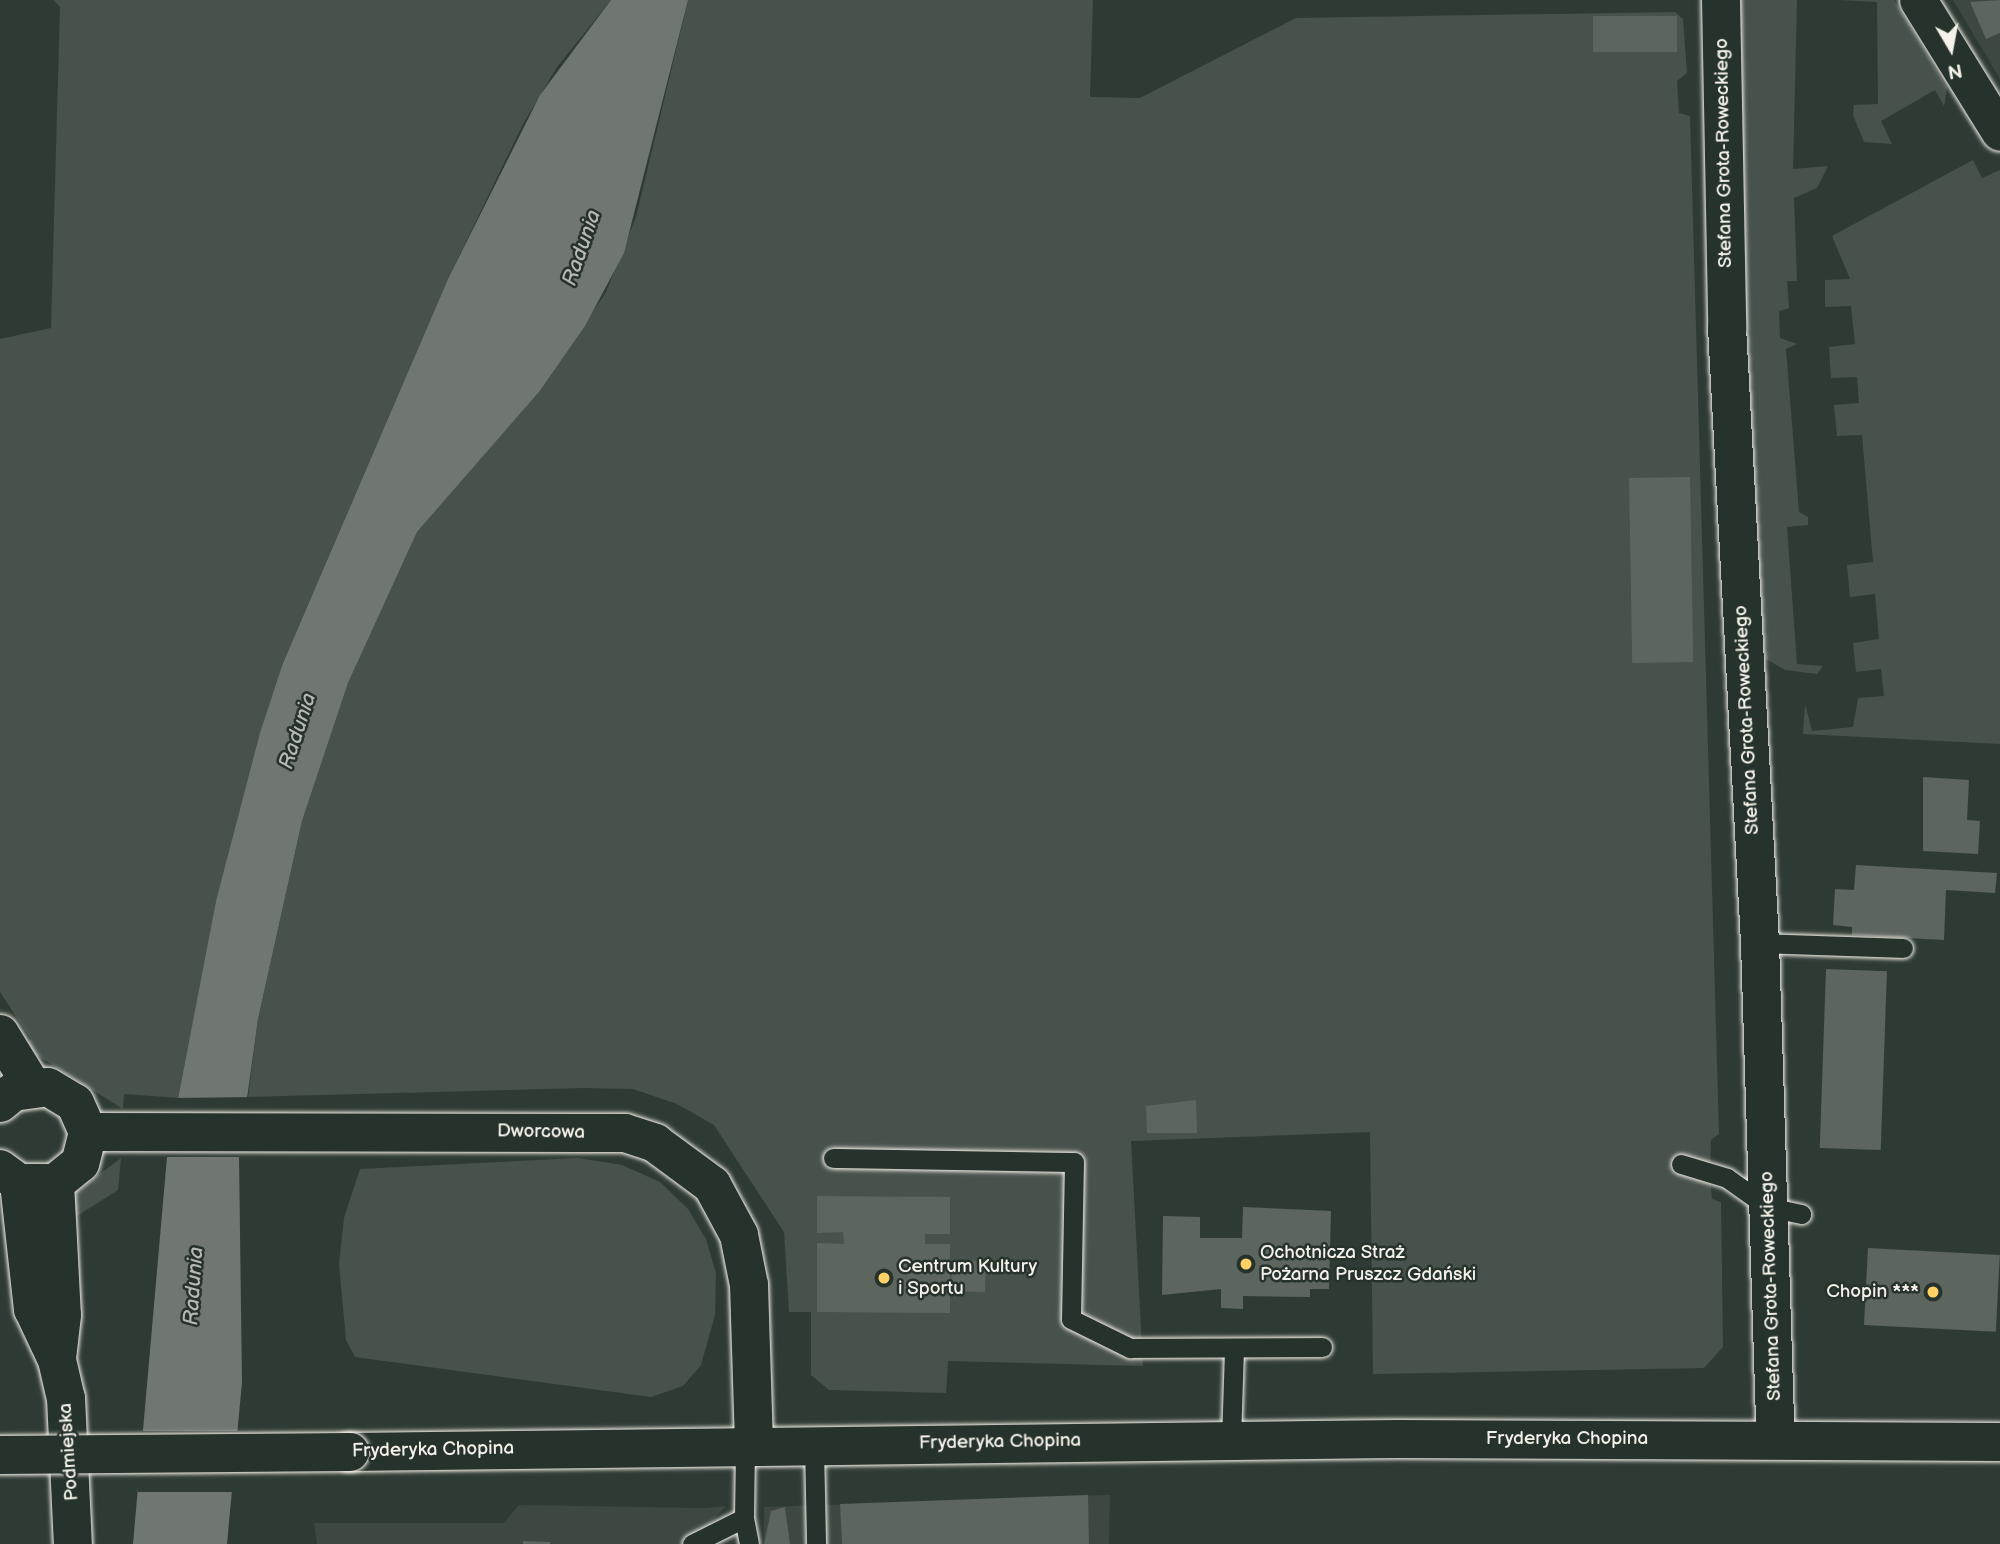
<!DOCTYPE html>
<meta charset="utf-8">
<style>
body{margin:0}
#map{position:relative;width:2000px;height:1544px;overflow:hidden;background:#2e3b34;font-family:"Balsamiq Sans",sans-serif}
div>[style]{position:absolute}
.built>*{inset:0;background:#3c4841}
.green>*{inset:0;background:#48524c}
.water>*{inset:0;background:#6f7770}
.pier>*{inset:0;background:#2e3b34;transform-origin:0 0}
.building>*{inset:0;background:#5c655e;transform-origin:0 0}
.roads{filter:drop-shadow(0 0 2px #f4f1e8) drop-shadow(0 0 2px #f4f1e8)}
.service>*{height:19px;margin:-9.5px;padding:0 9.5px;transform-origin:9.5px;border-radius:9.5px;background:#26332d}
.minor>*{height:37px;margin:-18.5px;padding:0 18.5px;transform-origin:18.5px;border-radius:18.5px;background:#26332d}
.tertiary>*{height:38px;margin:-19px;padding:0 19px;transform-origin:19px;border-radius:19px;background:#26332d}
.secondary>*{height:38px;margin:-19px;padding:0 19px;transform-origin:19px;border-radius:19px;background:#26332d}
.bridges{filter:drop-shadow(0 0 2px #f4f1e8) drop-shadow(0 0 2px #f4f1e8)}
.secondary-bridge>*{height:38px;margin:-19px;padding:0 19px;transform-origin:19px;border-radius:19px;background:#26332d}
.dots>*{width:19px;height:19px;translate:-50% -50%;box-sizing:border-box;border:4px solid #26332d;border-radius:50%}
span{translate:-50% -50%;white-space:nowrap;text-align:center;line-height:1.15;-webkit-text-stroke:5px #26332d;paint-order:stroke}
.street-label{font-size:19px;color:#f4f1e8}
.poi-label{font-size:19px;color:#f4f1e8}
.left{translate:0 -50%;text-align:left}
.right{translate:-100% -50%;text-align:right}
.water-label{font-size:21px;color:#b8bab2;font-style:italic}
.north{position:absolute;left:1916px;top:14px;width:70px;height:70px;-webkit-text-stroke:5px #26332d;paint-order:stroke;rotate:170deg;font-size:19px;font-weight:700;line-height:28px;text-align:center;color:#f4f1e8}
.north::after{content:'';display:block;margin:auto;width:24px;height:32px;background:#f4f1e8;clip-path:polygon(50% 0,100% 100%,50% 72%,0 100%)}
</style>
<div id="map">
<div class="built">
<div style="clip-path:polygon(1953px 0,2000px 0,2000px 79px)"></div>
<div style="clip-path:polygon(1110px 1495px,1109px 1544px,764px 1544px,764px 1507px)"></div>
<div style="clip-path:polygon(519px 1505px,705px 1508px,726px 1506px,711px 1522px,711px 1544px,317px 1544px,314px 1523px,504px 1523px)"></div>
</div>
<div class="green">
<div style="clip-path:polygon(54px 0,611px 0,557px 67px,523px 124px,448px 279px,283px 663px,216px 901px,180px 1098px,124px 1094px,123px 1109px,22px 1046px,31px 1039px,0 992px,0 339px,51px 328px,60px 7px)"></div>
<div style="clip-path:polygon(688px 0,1093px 0,1090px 97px,1140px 98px,1296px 18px,1675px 12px,1683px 19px,1687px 73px,1677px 81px,1679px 113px,1690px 116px,1719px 1134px,1711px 1140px,1710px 1173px,1712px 1199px,1721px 1202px,1723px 1347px,1704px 1368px,1373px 1374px,1370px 1132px,1131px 1141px,1143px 1366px,948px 1361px,946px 1393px,829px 1390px,811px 1375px,811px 1312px,789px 1312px,784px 1232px,714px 1125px,677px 1104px,633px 1089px,584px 1088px,248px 1097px,258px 1019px,302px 821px,348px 683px,417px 532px,539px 392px,606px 292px,636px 217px)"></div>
<div style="clip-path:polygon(1740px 0,1797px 0,1793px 169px,1828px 166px,1817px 188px,1794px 198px,1797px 281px,1787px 281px,1789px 308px,1779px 311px,1780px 338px,1797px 344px,1786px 349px,1799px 512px,1808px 517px,1808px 525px,1787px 527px,1797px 664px,1823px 666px,1817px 674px,1785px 670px,1766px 659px,1764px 650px,1746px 310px)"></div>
<div style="clip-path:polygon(1840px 0,1894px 0,1947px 88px,1944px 106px,1935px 90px,1881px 121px,1892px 144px,1864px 142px,1853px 115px,1854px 105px,1878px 104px,1877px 2px)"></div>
<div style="clip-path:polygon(1973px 160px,1982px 178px,2000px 170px,2000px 744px,1803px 734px,1805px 704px,1812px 731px,1853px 727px,1858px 698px,1884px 696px,1881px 669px,1856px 672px,1853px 643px,1879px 639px,1875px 594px,1850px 597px,1847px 565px,1873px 562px,1862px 435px,1837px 436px,1834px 405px,1859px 403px,1857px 377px,1831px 378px,1829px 347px,1855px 344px,1851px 306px,1825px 307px,1825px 280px,1850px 279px,1832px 236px)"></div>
<div style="clip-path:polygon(121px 1158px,118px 1190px,66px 1223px,77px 1191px)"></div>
<div style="clip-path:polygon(578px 1158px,622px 1165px,660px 1182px,688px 1209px,706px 1239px,716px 1273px,715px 1315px,701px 1365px,683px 1386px,651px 1397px,355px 1357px,346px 1340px,339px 1264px,344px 1218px,360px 1169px)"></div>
</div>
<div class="water">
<div style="clip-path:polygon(611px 0,688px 0,624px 253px,585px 326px,539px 392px,417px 532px,348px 683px,302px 821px,258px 1019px,239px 1156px,242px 1382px,227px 1544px,133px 1544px,167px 1157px,216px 901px,260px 733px,283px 663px,448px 279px,540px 95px)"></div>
</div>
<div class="pier">
<div style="clip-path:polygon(252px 1097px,242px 1157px,164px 1157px,176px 1098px)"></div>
<div style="left:138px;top:1431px;width:103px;height:61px"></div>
</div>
<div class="building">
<div style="clip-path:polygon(2000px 0,2000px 33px,1986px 39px,1970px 2px)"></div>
<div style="left:1677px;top:16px;width:36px;height:84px;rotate:90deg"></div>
<div style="left:1690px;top:477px;width:185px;height:61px;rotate:89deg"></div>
<div style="clip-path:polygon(1923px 777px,1969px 780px,1967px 820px,1980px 821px,1978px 854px,1923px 851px)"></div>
<div style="clip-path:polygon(1856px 865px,1997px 873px,1995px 893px,1946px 890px,1944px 940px,1852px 935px,1852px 927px,1833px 925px,1835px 889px,1854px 890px)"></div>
<div style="left:1826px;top:969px;width:61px;height:179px;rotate:2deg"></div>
<div style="clip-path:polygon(1196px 1100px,1197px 1133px,1147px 1133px,1146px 1106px)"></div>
<div style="clip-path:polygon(817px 1196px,950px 1197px,950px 1234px,925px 1234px,925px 1244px,950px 1244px,950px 1313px,817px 1312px,817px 1243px,844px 1244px,843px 1232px,817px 1233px)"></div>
<div style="clip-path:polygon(1243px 1207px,1331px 1211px,1329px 1289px,1310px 1289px,1310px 1297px,1243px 1296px,1243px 1309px,1221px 1308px,1221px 1289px,1162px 1295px,1163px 1216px,1200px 1217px,1200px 1238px,1242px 1238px)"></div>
<div style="left:1868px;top:1248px;width:132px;height:77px;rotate:3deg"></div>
<div style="left:952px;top:1260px;width:34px;height:31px;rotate:2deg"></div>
<div style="clip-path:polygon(1088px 1495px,1089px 1544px,842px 1544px,840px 1504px)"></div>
<div style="clip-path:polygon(785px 1507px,790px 1544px,764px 1544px,771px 1511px)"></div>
<div style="clip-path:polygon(523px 1541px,550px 1542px,550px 1544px,523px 1544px)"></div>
</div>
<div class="roads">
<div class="service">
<div style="left:1760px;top:943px;width:143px;rotate:2deg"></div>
<div style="left:833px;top:1158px;width:241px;rotate:1deg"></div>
<div style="left:1074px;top:1162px;width:157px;rotate:91.1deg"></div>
<div style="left:1071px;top:1319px;width:66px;rotate:26.2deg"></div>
<div style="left:1130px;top:1348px;width:192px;rotate:-0.3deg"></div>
<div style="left:1681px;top:1164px;width:48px;rotate:16.9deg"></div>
<div style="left:1727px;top:1178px;width:50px;rotate:35.3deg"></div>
<div style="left:1768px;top:1207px;width:34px;rotate:12deg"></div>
<div style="left:1231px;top:1440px;width:91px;rotate:-88.1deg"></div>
<div style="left:814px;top:1445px;width:99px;rotate:88.8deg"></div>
<div style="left:744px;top:1518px;width:26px;rotate:79deg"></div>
<div style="left:692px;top:1544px;width:58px;rotate:-26.6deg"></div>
<div style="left:744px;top:1518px;width:74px;rotate:-89.2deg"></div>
</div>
<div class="minor">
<div style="left:1918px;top:0;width:155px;rotate:58.2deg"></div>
</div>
<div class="tertiary">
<div style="left:1721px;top:0;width:327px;rotate:88.9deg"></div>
<div style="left:1727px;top:327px;width:617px;rotate:86.93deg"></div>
<div style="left:1760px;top:943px;width:497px;rotate:88.2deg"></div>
<div style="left:0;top:1034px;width:61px;rotate:58.4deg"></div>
<div style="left:0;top:1103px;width:17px;rotate:-40deg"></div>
<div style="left:13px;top:1092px;width:35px;rotate:-8deg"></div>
<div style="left:48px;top:1087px;width:31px;rotate:31deg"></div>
<div style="left:75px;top:1103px;width:32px;rotate:66deg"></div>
<div style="left:88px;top:1132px;width:32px;rotate:104deg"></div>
<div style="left:80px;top:1163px;width:32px;rotate:141deg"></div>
<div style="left:55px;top:1183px;width:36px;rotate:180deg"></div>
<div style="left:19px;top:1183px;width:24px;rotate:-144deg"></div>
<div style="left:88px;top:1132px;width:537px;rotate:0.11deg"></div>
<div style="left:625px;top:1133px;width:32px;rotate:18deg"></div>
<div style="left:655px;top:1143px;width:71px;rotate:36.4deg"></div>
<div style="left:712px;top:1185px;width:57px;rotate:61.6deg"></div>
<div style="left:739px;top:1235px;width:51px;rotate:78.7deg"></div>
<div style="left:749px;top:1285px;width:159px;rotate:88.2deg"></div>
<div style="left:19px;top:1183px;width:127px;rotate:83.7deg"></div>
<div style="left:33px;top:1309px;width:56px;rotate:64.8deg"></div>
<div style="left:57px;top:1360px;width:39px;rotate:77deg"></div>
<div style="left:66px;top:1398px;width:146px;rotate:87.3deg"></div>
<div style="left:55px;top:1183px;width:132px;rotate:87deg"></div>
<div style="left:62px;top:1315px;width:43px;rotate:96.6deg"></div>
</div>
<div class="secondary">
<div style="left:350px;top:1452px;width:1048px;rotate:-0.71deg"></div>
<div style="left:1398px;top:1439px;width:602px;rotate:0.29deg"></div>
</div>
</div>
<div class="bridges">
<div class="secondary-bridge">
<div style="left:0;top:1455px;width:350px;rotate:-0.5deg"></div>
</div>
</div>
<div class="dots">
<div style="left:1246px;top:1264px;background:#ffd166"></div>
<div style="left:884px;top:1278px;background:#ffd166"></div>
<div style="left:1933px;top:1292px;background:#ffd166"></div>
</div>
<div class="street-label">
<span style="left:1724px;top:153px;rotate:-91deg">Stefana Grota-Roweckiego</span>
<span style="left:1747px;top:720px;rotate:-93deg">Stefana Grota-Roweckiego</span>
<span style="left:541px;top:1132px;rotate:1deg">Dworcowa</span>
<span style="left:1771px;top:1286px;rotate:-92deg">Stefana Grota-Roweckiego</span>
<span style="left:1567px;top:1439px">Fryderyka Chopina</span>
<span style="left:1000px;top:1442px;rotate:-1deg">Fryderyka Chopina</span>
<span style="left:433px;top:1450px;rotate:-1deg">Fryderyka Chopina</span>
<span style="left:69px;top:1452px;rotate:-94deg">Podmiejska</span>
</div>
<div class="poi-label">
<span class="left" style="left:1260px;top:1264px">Ochotnicza Straż<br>Pożarna Pruszcz Gdański</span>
<span class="left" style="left:898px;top:1278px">Centrum Kultury<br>i Sportu</span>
<span class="right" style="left:1919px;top:1292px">Chopin ***</span>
</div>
<div class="water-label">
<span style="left:582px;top:248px;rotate:-71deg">Radunia</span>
<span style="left:298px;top:731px;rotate:-72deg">Radunia</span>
<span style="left:194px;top:1286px;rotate:-86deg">Radunia</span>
</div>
<div class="north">N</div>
</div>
